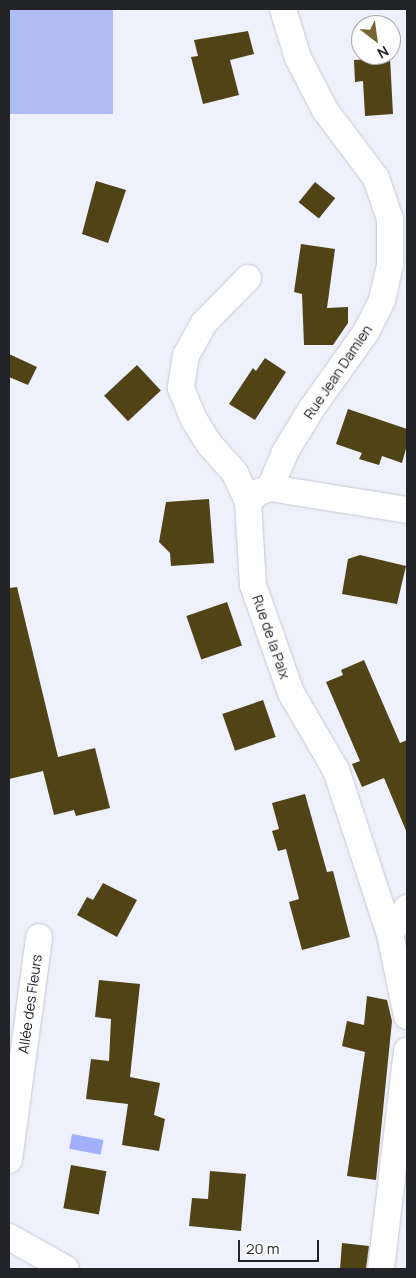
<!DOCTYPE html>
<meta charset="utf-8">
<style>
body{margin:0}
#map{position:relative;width:416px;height:1278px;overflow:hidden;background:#eef0fc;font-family:Manrope,sans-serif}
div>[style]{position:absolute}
.green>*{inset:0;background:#b2bdf4;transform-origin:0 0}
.water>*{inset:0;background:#a2b0fb;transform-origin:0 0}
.building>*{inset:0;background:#504315;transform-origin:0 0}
.roads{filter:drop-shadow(0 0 1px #c6c8d3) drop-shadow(0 0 1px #c6c8d3)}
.street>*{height:26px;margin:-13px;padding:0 13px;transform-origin:13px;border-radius:13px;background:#fff}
span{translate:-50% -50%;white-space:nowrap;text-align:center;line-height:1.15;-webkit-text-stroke:5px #fefefe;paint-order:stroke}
.street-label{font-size:14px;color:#232428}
.frame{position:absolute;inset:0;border:10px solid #232428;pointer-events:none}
.north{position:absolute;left:351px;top:15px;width:50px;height:50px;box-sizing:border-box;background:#fefefe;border:1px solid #a6a7a8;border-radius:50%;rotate:150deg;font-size:14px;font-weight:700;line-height:20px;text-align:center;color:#232428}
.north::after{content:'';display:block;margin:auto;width:18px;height:22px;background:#756634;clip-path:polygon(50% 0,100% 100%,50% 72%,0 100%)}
.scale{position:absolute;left:238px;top:1240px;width:81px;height:22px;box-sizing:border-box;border:2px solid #232428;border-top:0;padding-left:6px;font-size:15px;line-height:18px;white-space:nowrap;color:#232428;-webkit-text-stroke:4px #fefefe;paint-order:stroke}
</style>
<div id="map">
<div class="green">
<div style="left:9px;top:9px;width:104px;height:105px"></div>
</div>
<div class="water">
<div style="left:72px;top:1134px;width:32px;height:15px;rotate:11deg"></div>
</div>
<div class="building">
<div style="clip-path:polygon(248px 31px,254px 54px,230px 60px,239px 95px,203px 104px,191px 57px,198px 56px,194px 40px)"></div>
<div style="clip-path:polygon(390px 58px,393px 114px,365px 116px,363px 81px,355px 82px,354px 60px)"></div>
<div style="clip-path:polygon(96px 181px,126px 190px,108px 243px,82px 234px)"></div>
<div style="left:315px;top:182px;width:26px;height:26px;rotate:39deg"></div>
<div style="clip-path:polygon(301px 244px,335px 249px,327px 308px,348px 307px,348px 323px,333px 345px,304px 345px,302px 294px,294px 292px)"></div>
<div style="clip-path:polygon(9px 354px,37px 367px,28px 385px,9px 377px)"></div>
<div style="clip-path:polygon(265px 358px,286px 372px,255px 420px,229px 404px,253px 368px,256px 371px)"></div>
<div style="left:137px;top:365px;width:35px;height:45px;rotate:47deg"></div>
<div style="clip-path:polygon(348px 409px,407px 429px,407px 445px,402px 463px,382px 456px,379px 465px,359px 459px,362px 453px,336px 444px)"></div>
<div style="clip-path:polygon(209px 499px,214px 563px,171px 566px,170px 553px,159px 542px,166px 502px)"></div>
<div style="clip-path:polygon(360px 555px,406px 566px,397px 604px,342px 594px,348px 559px)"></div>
<div style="clip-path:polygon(17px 587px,58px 757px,95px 748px,110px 808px,76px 816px,74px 810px,54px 815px,43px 771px,9px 779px,9px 588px)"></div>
<div style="left:227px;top:602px;width:46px;height:43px;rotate:71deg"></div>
<div style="clip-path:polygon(364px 660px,400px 743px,407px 740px,407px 833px,384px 778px,362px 787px,352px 764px,360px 761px,326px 682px,343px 675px,341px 670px)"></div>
<div style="left:263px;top:700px;width:39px;height:43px;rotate:71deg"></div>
<div style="clip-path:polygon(305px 794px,327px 872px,333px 871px,350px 937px,302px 950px,289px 902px,299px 899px,286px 849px,278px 851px,272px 831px,279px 829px,272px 803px)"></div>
<div style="clip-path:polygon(103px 883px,137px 900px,117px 937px,77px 915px,87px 897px,93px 900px)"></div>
<div style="clip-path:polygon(99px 980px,140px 984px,130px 1077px,160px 1083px,154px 1115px,165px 1119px,159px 1151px,122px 1145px,128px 1104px,86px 1099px,91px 1059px,109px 1061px,111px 1019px,95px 1017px)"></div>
<div style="clip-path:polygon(367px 996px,387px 1000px,392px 1021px,376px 1180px,347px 1176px,365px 1052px,342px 1046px,347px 1021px,364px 1025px)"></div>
<div style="left:71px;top:1165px;width:36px;height:44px;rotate:10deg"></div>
<div style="clip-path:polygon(210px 1171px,246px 1174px,241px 1231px,189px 1226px,192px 1198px,208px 1199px)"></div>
<div style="clip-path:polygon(342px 1243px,369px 1246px,366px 1269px,340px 1269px)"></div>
</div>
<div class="roads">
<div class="street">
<div style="left:248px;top:278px;width:63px;rotate:134.4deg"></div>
<div style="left:204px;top:323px;width:37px;rotate:119deg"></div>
<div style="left:186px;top:355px;width:33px;rotate:99deg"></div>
<div style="left:181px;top:388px;width:32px;rotate:68deg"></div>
<div style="left:193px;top:418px;width:32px;rotate:58deg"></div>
<div style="left:210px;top:445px;width:38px;rotate:48deg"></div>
<div style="left:235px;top:473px;width:32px;rotate:66deg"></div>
<div style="left:248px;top:502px;width:83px;rotate:86.6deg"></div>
<div style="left:253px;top:585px;width:114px;rotate:70.6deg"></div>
<div style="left:291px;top:693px;width:89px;rotate:59.7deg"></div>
<div style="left:336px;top:770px;width:173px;rotate:71.8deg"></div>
<div style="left:390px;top:934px;width:84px;rotate:78.3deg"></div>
<div style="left:270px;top:488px;width:139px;rotate:9.1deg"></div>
<div style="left:248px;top:502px;width:15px;rotate:-42deg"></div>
<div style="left:259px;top:492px;width:12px;rotate:-20deg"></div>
<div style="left:270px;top:488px;width:39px;rotate:-67deg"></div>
<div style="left:285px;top:452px;width:52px;rotate:-58.5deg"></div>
<div style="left:312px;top:408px;width:93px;rotate:-54.6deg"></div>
<div style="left:366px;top:332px;width:36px;rotate:-63deg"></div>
<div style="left:382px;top:300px;width:37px;rotate:-77deg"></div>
<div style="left:390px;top:264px;width:45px;rotate:-90deg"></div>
<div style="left:390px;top:219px;width:43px;rotate:-108.9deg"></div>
<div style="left:376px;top:178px;width:85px;rotate:-126.9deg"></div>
<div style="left:325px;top:110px;width:59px;rotate:-117.4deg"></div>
<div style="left:298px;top:58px;width:51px;rotate:-107deg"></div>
<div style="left:390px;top:934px;width:31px;rotate:-57deg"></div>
<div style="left:9px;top:1160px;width:225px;rotate:-82.3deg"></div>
<div style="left:9px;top:1237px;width:65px;rotate:29.3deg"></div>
<div style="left:381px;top:1269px;width:220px;rotate:-83.2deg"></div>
</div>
</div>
<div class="street-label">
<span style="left:338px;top:372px;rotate:-56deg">Rue Jean Damien</span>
<span style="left:271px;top:637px;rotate:71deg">Rue de la Paix</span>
<span style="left:30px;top:1004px;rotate:-82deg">Allée des Fleurs</span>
</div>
<div class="frame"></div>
<div class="north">N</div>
<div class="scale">20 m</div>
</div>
